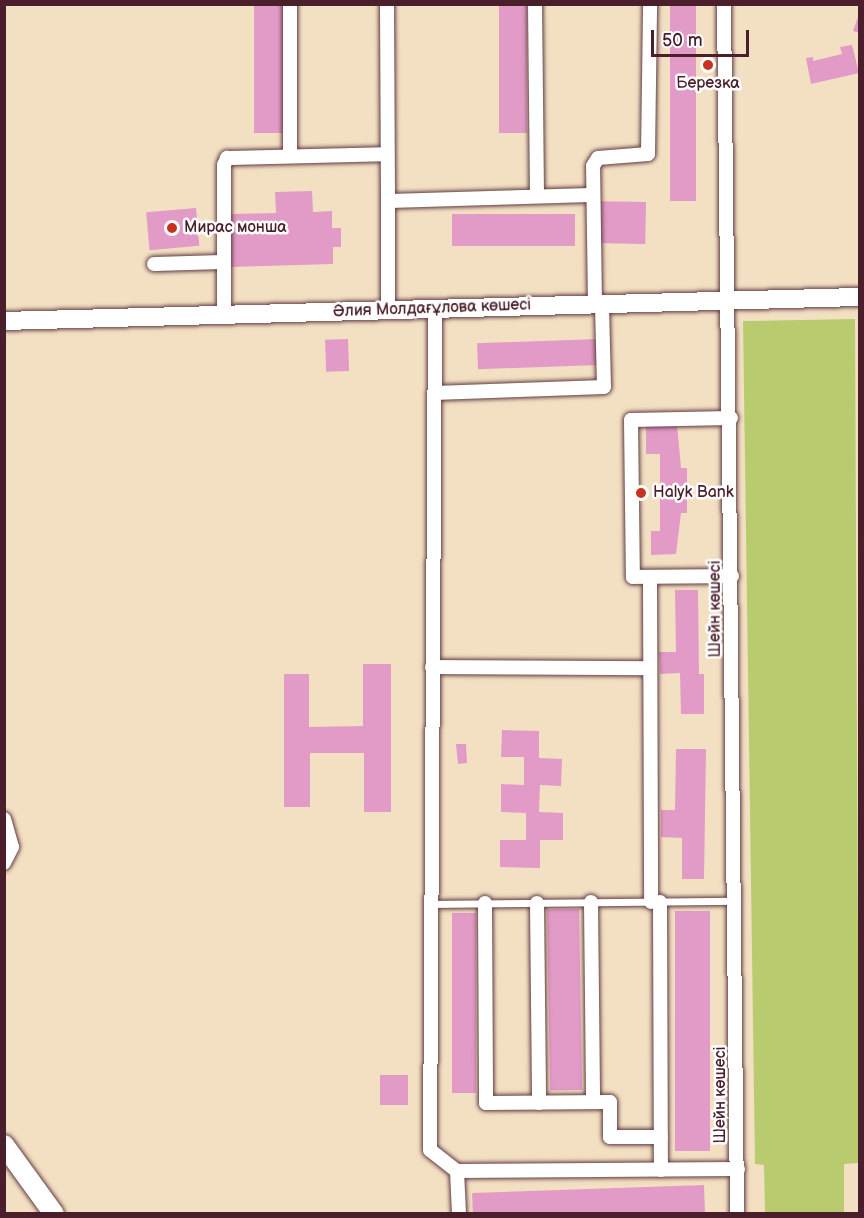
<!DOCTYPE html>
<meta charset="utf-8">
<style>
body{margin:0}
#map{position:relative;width:864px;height:1218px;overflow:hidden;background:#f3e0c3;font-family:"Balsamiq Sans",sans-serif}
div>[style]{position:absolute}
.green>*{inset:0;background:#b8cb6f}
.building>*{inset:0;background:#e29ac7;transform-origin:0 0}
.roads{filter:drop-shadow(0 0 2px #633c42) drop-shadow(0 0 2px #633c42)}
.service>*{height:7px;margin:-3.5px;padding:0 3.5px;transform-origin:3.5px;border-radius:3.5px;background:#fff}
.minor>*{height:14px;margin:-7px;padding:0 7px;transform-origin:7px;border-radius:7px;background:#fff}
.tertiary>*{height:18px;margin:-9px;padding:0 9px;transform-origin:9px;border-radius:9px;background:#fff}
.secondary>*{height:20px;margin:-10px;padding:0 10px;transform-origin:10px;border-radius:10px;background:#fff}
.dots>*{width:16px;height:16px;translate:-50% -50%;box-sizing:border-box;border:3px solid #fff;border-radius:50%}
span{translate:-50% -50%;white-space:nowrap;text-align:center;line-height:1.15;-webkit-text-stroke:5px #fff;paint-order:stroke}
.poi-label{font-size:16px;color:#4a1f2b}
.left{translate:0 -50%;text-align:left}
.street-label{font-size:16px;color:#4a1f2b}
.frame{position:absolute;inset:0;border:6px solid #4a1f2b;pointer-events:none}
.scale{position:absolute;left:651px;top:30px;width:98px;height:27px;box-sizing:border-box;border:3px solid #4a1f2b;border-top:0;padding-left:8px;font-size:18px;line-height:21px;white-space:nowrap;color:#4a1f2b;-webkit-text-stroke:4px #fff;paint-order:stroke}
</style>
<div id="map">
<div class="green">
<div style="clip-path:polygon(855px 319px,859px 1163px,844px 1164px,844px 1213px,765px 1213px,764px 1165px,755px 1164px,743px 321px)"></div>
</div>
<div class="building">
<div style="left:254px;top:4px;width:31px;height:129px"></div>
<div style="left:499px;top:4px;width:28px;height:129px"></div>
<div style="left:670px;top:4px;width:26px;height:197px"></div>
<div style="clip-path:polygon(859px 14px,860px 14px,860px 33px,853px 31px)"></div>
<div style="clip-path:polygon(852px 45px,859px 73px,811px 84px,806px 58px,813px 57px,813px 61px,842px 54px,840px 47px)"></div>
<div style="clip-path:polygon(312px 191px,313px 212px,332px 211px,332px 228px,341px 228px,341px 247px,333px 247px,333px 264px,231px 267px,229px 214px,276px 213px,275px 192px)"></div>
<div style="left:646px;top:202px;width:42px;height:45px;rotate:91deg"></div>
<div style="left:196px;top:208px;width:38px;height:50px;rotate:85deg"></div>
<div style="left:452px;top:214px;width:123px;height:32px"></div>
<div style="left:348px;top:339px;width:32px;height:23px;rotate:88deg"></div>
<div style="left:598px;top:339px;width:26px;height:121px;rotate:88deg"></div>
<div style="clip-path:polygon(646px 424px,677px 424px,681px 468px,687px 468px,687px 513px,681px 513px,676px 554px,651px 555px,651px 531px,660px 531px,660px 454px,646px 454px)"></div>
<div style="clip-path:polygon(675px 590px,698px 590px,699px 674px,704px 674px,704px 714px,681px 714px,680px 673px,660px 674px,659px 652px,676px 652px)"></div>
<div style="clip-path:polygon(363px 664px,391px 664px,391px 812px,364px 812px,364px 753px,310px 753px,310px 807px,284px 807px,284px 674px,309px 674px,309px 727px,363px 726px)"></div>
<div style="clip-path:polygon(502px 730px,539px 731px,539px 758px,562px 759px,561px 786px,540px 785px,539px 812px,563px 813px,563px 840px,540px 840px,540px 868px,500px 867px,500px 840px,526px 840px,526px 813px,501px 812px,501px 784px,524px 785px,524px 757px,501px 757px)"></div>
<div style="clip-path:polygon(456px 744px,466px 744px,467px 763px,458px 764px)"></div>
<div style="clip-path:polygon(676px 749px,706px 749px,704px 879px,682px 879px,682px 838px,661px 837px,661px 810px,675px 810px)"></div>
<div style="left:579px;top:909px;width:181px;height:32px;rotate:89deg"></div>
<div style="left:675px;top:911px;width:35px;height:240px"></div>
<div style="left:452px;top:913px;width:24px;height:180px"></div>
<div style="left:380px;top:1075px;width:28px;height:30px"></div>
<div style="left:704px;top:1185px;width:27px;height:232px;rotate:88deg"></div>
</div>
<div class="roads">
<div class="service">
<div style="left:431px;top:904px;width:303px;rotate:-0.6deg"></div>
</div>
<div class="minor">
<div style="left:387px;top:4px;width:197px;rotate:89.7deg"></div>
<div style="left:388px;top:201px;width:204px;rotate:-1.7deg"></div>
<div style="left:535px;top:4px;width:192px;rotate:89.4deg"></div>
<div style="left:724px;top:4px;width:1210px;rotate:89.38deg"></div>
<div style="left:290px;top:154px;width:150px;rotate:-90deg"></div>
<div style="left:388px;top:201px;width:109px;rotate:90deg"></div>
<div style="left:154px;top:264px;width:69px;rotate:-1.7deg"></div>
<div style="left:595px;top:305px;width:139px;rotate:-90.8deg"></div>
<div style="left:593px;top:166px;width:9px;rotate:-58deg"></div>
<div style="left:598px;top:158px;width:50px;rotate:-4.6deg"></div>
<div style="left:648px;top:154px;width:150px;rotate:-89.2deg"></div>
<div style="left:435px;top:309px;width:841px;rotate:90.34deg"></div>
<div style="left:430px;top:1150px;width:34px;rotate:38deg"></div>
<div style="left:457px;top:1171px;width:281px;rotate:-0.4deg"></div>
<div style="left:224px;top:314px;width:149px;rotate:-90deg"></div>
<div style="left:224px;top:165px;width:8px;rotate:-67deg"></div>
<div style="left:227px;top:158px;width:160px;rotate:-1.4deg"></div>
<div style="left:434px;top:393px;width:170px;rotate:-2deg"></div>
<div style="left:604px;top:387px;width:83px;rotate:-91.4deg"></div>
<div style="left:731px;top:418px;width:100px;rotate:178.9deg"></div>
<div style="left:631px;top:420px;width:157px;rotate:89.3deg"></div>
<div style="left:633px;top:577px;width:99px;rotate:-0.6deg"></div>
<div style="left:650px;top:577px;width:325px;rotate:89.8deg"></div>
<div style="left:432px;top:667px;width:218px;rotate:0.3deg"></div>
<div style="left:4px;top:819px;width:29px;rotate:74deg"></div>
<div style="left:12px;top:847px;width:18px;rotate:117deg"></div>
<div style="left:591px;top:902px;width:200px;rotate:89.4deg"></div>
<div style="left:660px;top:902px;width:268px;rotate:89.8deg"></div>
<div style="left:485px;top:903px;width:200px;rotate:89.7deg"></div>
<div style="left:486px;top:1103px;width:124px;rotate:-0.5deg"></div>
<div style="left:610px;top:1102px;width:35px;rotate:90deg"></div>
<div style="left:610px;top:1137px;width:51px"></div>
<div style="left:537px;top:903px;width:200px;rotate:89.4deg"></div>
<div style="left:457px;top:1171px;width:43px;rotate:87.3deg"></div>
</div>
<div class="tertiary">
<div style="left:4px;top:321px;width:856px;rotate:-1.61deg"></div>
</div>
<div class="secondary">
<div style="left:4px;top:1145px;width:85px;rotate:54.1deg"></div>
</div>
</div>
<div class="dots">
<div style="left:708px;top:65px;background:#c8321e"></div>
<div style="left:172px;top:228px;background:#c8321e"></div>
<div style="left:641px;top:493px;background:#c8321e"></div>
</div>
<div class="poi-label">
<span style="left:708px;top:84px">Березка</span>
<span class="left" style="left:184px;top:228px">Мирас монша</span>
<span class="left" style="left:653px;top:493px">Halyk Bank</span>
</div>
<div class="street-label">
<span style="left:432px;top:309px;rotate:-2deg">Әлия Молдағұлова көшесі</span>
<span style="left:716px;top:609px;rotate:-90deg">Шейн көшесі</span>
<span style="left:721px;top:1095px;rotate:-90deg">Шейн көшесі</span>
</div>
<div class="frame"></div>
<div class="scale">50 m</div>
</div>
